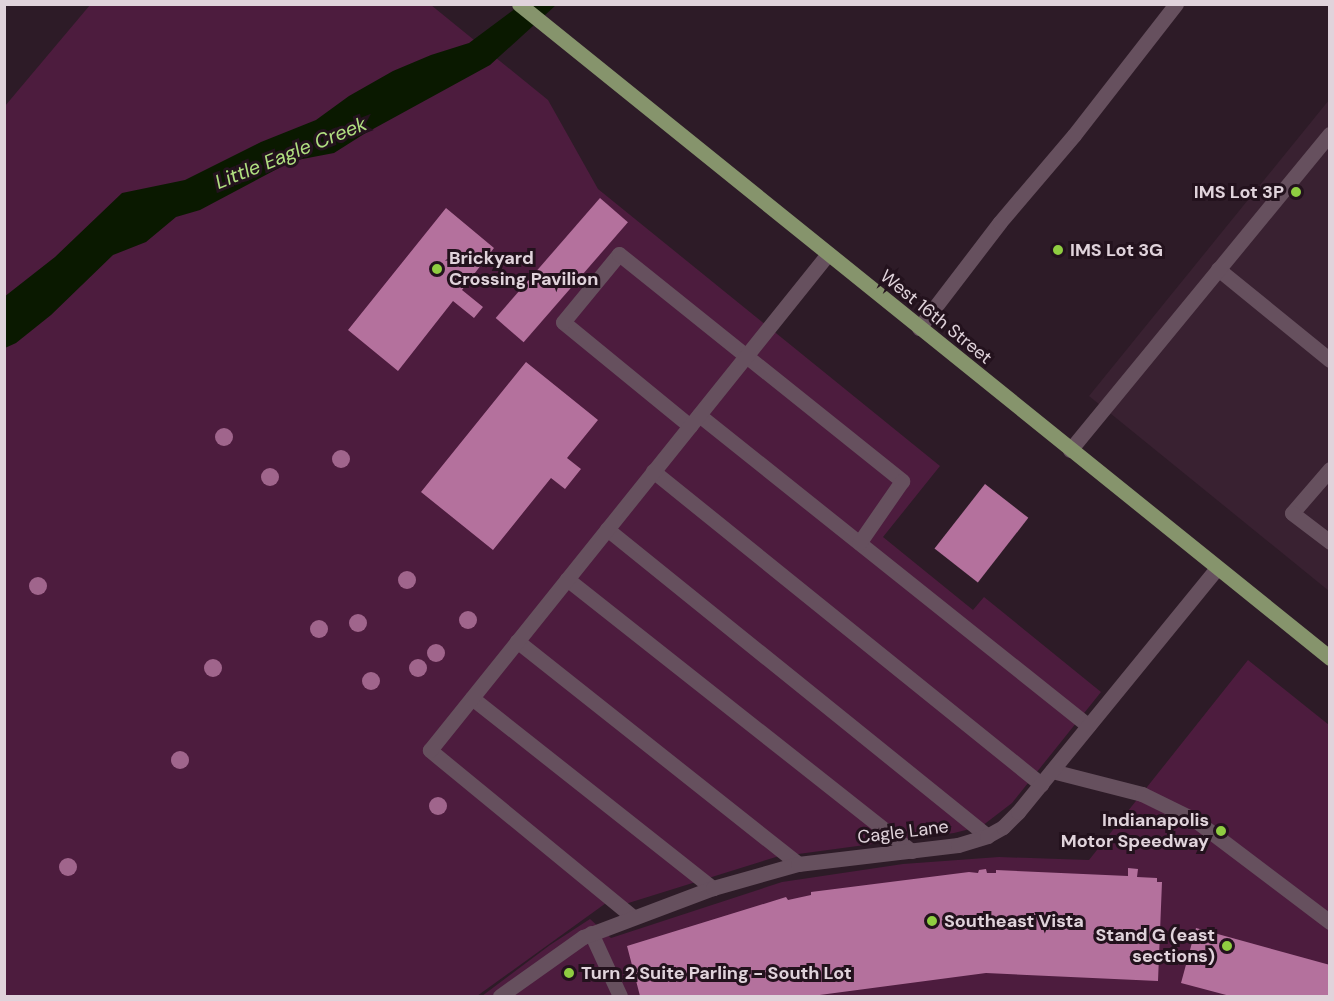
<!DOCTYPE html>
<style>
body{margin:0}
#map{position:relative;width:1334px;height:1001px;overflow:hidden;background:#2d1b27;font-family:"DM Sans",sans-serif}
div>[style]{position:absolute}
.built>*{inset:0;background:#392131}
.green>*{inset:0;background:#4d1c3e}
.water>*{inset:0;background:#0a1900}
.building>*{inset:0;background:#b4719d;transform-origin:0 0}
.minor>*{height:15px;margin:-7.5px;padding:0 7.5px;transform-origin:7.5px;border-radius:7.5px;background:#66505e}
.major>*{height:15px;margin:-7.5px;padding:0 7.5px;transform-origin:7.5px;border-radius:7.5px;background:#86946c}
.trees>*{width:18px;height:18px;margin:-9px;border-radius:50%;background:#a0658c}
.dots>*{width:16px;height:16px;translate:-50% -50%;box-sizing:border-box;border:3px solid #23121d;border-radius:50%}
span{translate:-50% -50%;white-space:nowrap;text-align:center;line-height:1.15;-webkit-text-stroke:6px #23121d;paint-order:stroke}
.poi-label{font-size:18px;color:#e0d3db;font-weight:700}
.right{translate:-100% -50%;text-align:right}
.left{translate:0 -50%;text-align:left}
.street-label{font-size:18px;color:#e0d3db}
.water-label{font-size:20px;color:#b1e081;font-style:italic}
.frame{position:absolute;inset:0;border:6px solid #e0d3db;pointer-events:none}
</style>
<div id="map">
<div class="built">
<div style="clip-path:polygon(1329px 100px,1329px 591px,1089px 396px)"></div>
</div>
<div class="green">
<div style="clip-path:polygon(90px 5px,431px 5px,548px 100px,598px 189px,940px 466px,883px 537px,973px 610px,984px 597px,1101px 692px,1012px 803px,982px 826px,954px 833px,776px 857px,622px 905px,613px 898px,477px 996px,5px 996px,5px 106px)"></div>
<div style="clip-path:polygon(1248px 660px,1329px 725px,1329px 996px,482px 996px,550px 945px,590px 919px,611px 938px,782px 882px,903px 864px,999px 857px,1089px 860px)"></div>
</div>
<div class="water">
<div style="clip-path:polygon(520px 5px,556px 5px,490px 65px,364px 134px,334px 153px,292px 161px,200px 210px,176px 217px,146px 242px,113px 255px,51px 315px,16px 343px,5px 348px,4px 297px,55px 257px,122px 193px,185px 180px,261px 142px,316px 120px,349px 96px,393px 71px,431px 55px,469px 43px)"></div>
</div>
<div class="building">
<div style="left:600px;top:198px;width:37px;height:159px;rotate:41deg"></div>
<div style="clip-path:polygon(446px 208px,494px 248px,462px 290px,483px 307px,474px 318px,453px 301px,398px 371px,348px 330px)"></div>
<div style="clip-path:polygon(526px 362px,598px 420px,567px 458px,581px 469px,565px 489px,551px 478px,493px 550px,421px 492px)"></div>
<div style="left:985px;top:484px;width:55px;height:82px;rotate:38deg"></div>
<div style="clip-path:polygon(1128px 868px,1138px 869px,1137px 877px,1157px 878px,1157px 882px,1162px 882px,1158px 981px,986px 973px,812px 996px,640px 996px,627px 946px,786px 897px,788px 900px,811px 895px,811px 892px,969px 872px,978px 873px,979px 870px,986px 869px,987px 873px,996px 873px,996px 870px,1128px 876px)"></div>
<div style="clip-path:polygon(1196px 928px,1330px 965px,1330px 996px,1230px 996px,1181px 983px)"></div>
</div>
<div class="minor">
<div style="left:1218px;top:269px;width:144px;rotate:39.1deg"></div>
<div style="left:919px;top:328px;width:133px;rotate:-52.6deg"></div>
<div style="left:1000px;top:222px;width:114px;rotate:-49.6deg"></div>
<div style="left:1074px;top:135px;width:166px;rotate:-52.1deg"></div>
<div style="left:699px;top:415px;width:498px;rotate:38.6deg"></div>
<div style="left:690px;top:426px;width:164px;rotate:-140.7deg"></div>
<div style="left:563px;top:322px;width:88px;rotate:-50.5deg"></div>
<div style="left:619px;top:254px;width:363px;rotate:38.7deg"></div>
<div style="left:902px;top:481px;width:75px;rotate:124.7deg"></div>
<div style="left:1070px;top:450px;width:409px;rotate:-50.6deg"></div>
<div style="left:1330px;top:469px;width:58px;rotate:130.8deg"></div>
<div style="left:1292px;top:513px;width:48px;rotate:37.3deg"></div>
<div style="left:653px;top:471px;width:499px;rotate:38.9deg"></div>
<div style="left:607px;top:529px;width:489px;rotate:38.9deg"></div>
<div style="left:567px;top:579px;width:439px;rotate:38.3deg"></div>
<div style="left:517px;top:641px;width:359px;rotate:38.4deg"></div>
<div style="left:472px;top:698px;width:307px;rotate:38.3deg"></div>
<div style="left:1052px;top:771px;width:93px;rotate:14.3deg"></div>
<div style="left:1142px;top:794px;width:59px;rotate:26.1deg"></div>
<div style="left:1195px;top:820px;width:169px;rotate:37.1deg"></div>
<div style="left:633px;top:917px;width:263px;rotate:-140.6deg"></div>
<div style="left:430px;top:750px;width:636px;rotate:-51.26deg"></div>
<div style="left:591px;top:933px;width:69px;rotate:65.3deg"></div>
<div style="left:500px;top:996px;width:102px;rotate:-35.4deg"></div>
<div style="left:583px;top:937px;width:139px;rotate:-20.7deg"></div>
<div style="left:713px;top:888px;width:88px;rotate:-15.8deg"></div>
<div style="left:798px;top:864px;width:161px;rotate:-6.8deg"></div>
<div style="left:958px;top:845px;width:30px;rotate:-17deg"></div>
<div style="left:987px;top:836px;width:18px;rotate:-29deg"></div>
<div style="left:1003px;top:827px;width:21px;rotate:-45deg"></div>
<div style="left:1018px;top:812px;width:315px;rotate:-50.8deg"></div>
</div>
<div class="major">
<div style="left:519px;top:4px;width:1042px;rotate:38.88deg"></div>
</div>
<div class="trees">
<div style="left:224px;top:437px"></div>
<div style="left:341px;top:459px"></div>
<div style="left:270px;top:477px"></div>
<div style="left:407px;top:580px"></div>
<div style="left:38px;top:586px"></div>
<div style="left:468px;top:620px"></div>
<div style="left:358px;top:623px"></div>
<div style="left:319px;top:629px"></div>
<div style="left:436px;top:653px"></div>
<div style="left:213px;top:668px"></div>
<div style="left:418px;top:668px"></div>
<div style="left:371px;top:681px"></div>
<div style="left:180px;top:760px"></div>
<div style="left:438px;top:806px"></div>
<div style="left:68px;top:867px"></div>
</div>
<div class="dots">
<div style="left:1296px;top:192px;background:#8fcd41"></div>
<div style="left:1058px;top:250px;background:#8fcd41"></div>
<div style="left:437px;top:269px;background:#8fcd41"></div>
<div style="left:1221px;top:831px;background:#8fcd41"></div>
<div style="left:932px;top:921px;background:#8fcd41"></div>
<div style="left:1227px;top:946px;background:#8fcd41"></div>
<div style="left:569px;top:973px;background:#8fcd41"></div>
</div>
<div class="poi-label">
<span class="right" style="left:1284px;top:192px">IMS Lot 3P</span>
<span class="left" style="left:1070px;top:250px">IMS Lot 3G</span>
<span class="left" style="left:449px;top:269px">Brickyard<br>Crossing Pavilion</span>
<span class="right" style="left:1209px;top:831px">Indianapolis<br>Motor Speedway</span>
<span class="left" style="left:944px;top:921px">Southeast Vista</span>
<span class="right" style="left:1215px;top:946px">Stand G (east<br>sections)</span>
<span class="left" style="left:581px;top:973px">Turn 2 Suite Parling - South Lot</span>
</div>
<div class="street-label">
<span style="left:936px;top:317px;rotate:39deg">West 16th Street</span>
<span style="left:903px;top:832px;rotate:-7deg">Cagle Lane</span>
</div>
<div class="water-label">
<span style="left:291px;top:153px;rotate:-22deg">Little Eagle Creek</span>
</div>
<div class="frame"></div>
</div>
